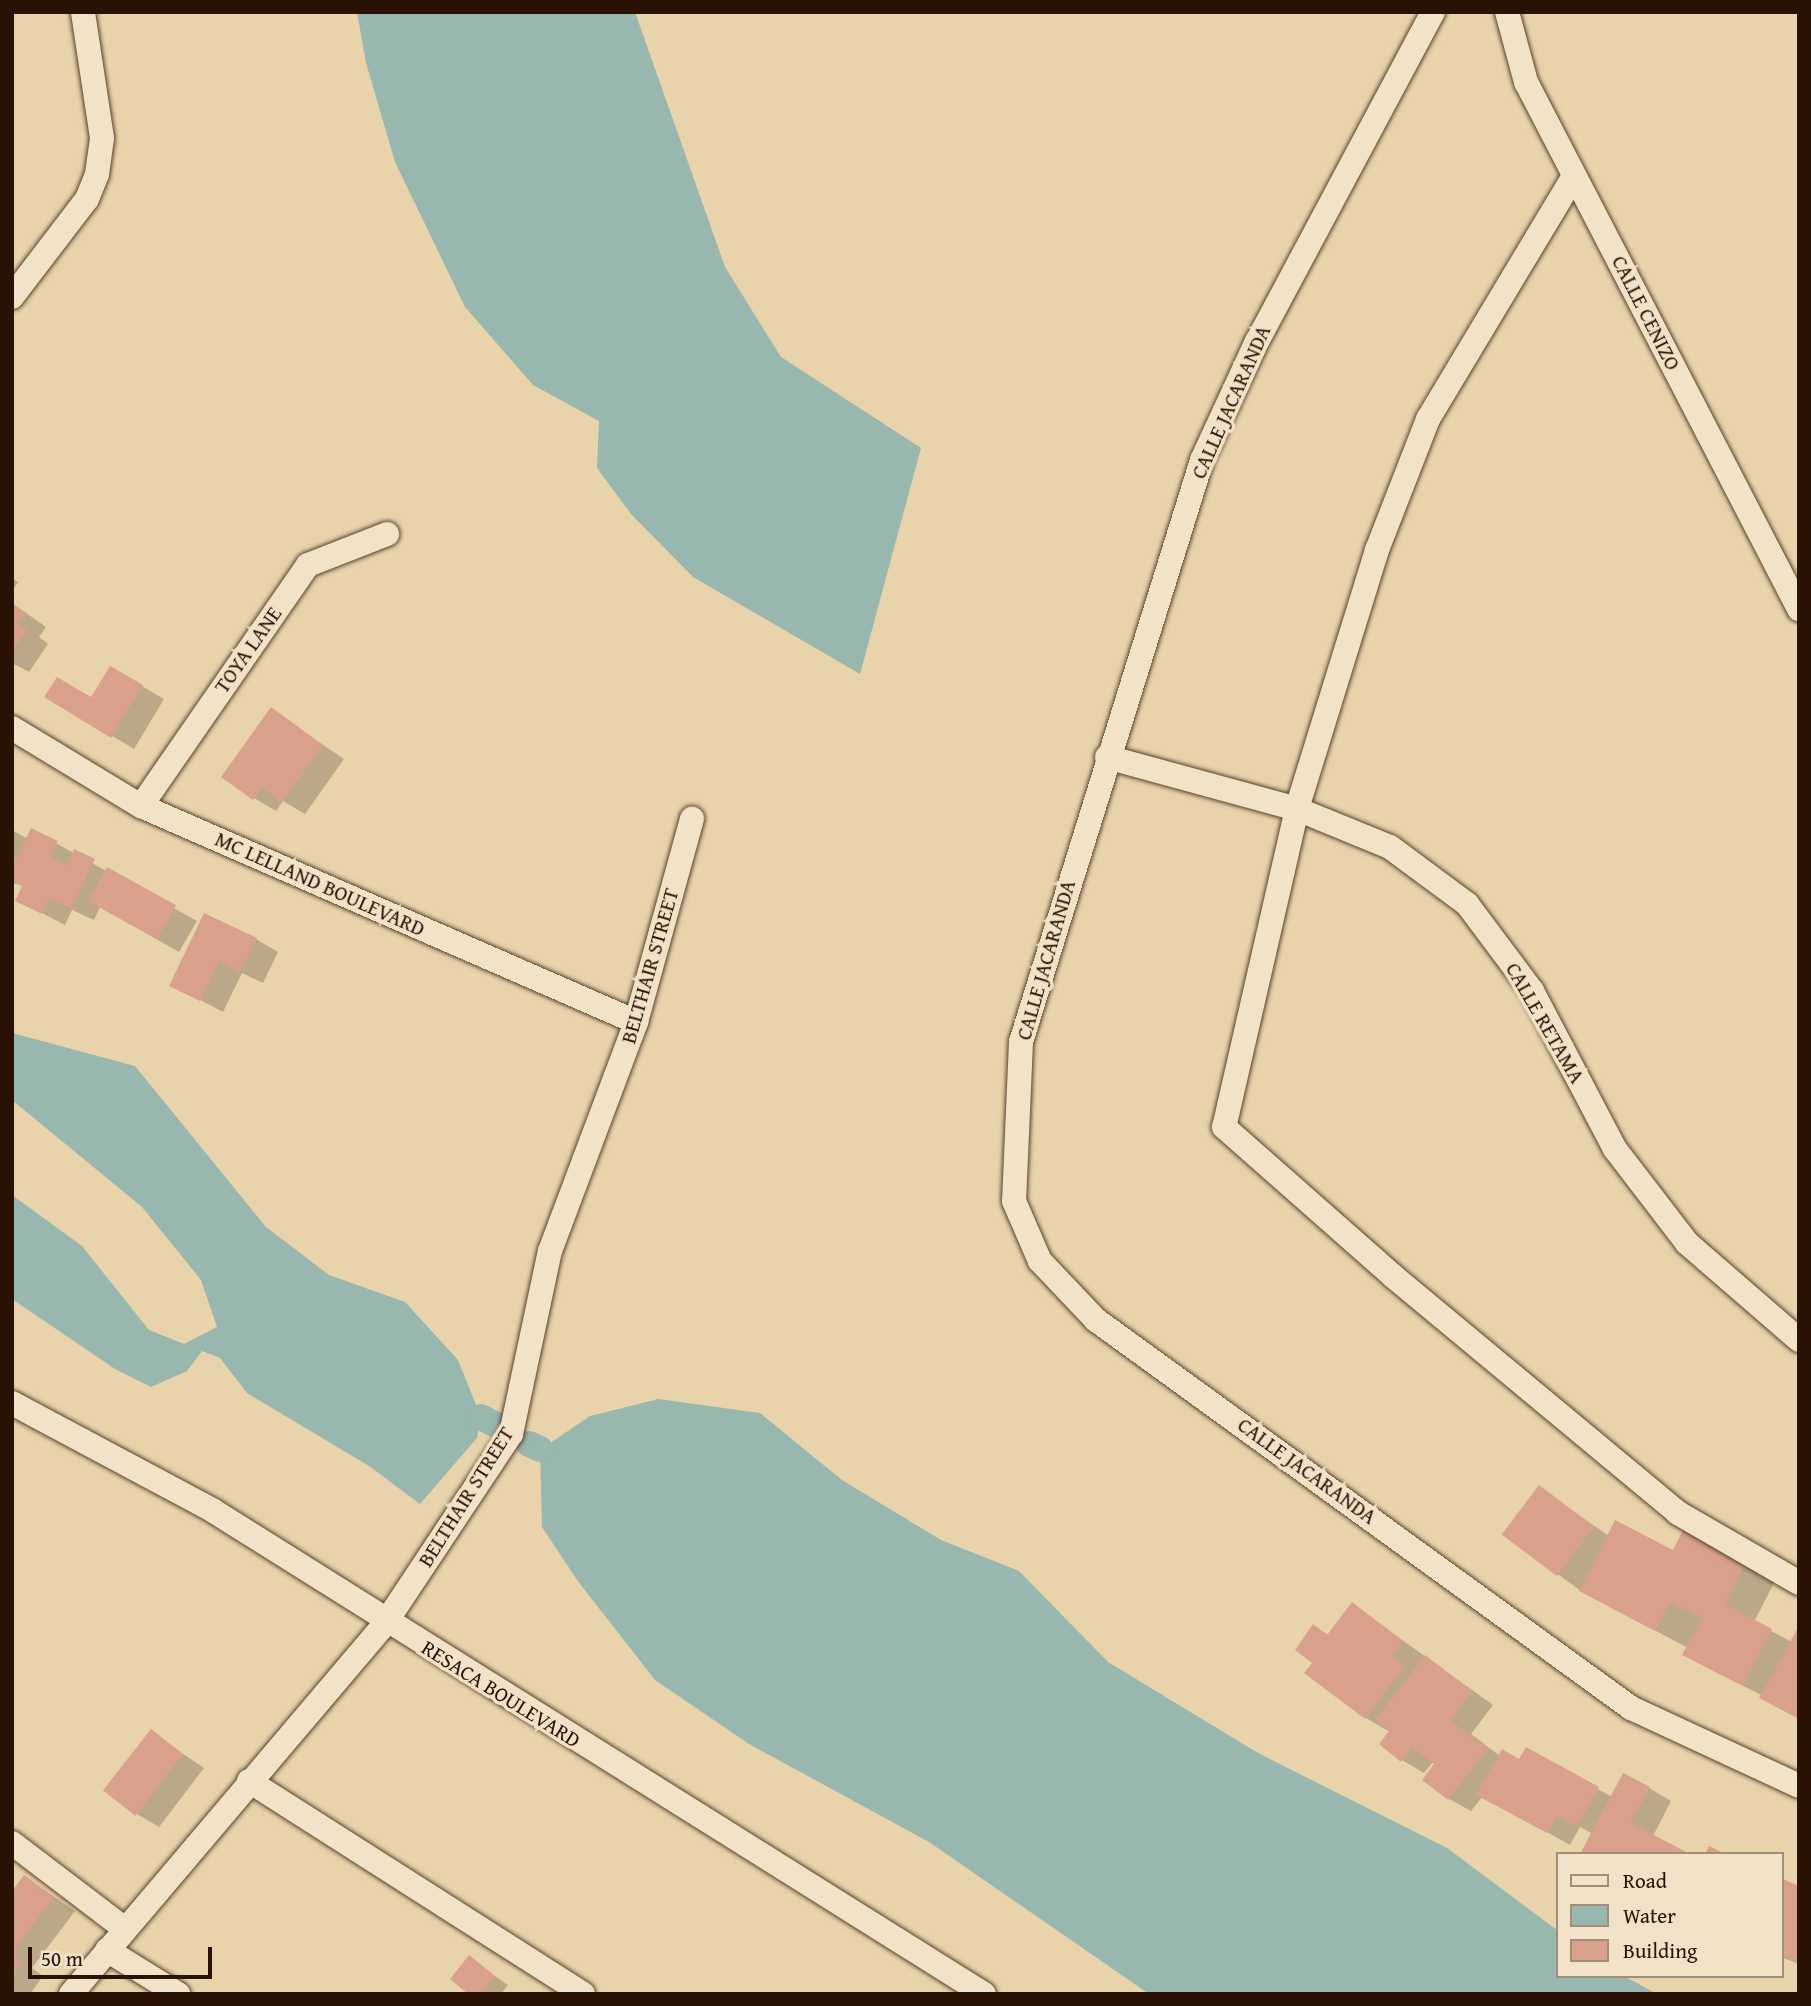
<!DOCTYPE html>
<style>
body{margin:0}
#map{position:relative;width:1811px;height:2006px;overflow:hidden;background:#e9d3aa;font-family:"Gentium Book Plus",serif}
div>[style]{position:absolute}
.water>*{inset:0;background:#98b7ae}
.shadow>*{inset:0;background:#0003}
.canal>*{height:26px;margin:-13px;padding:0 13px;transform-origin:13px;border-radius:13px;background:#98b7ae}
.building>*{inset:0;background:#d9a18b;transform-origin:0 0}
.roads{filter:drop-shadow(0 0 2px #59422e) drop-shadow(0 0 2px #59422e)}
.minor>*{height:24px;margin:-12px;padding:0 12px;transform-origin:12px;border-radius:12px;background:#f1e2c8}
span{translate:-50% -50%;white-space:nowrap;text-align:center;line-height:1.15;-webkit-text-stroke:7px #f1e2c8;paint-order:stroke}
.street-label{font-size:21px;color:#291104}
.frame{position:absolute;inset:0;border:14px solid #291104;pointer-events:none}
.legend{position:absolute;left:1556px;top:1852px;width:228px;height:126px;box-sizing:border-box;background:#f1e2c8;border:2px solid #a18e7a;margin:0;padding:9px 12px;list-style:none;font-size:21px;color:#291104}
.legend li{display:flex;align-items:center;gap:14px;height:35px}
.legend b{width:35px;border:2px solid #a18e7a}
.scale{position:absolute;left:28px;top:1947px;width:184px;height:32px;box-sizing:border-box;border:4px solid #291104;border-top:0;padding-left:9px;font-size:21px;line-height:24px;white-space:nowrap;color:#291104;-webkit-text-stroke:5px #f1e2c8;paint-order:stroke}
</style>
<div id="map">
<div class="water">
<div style="clip-path:polygon(357px 12px,635px 12px,725px 267px,781px 357px,921px 448px,860px 674px,693px 577px,631px 514px,597px 468px,599px 421px,533px 385px,465px 307px,395px 162px,366px 63px)"></div>
<div style="clip-path:polygon(12px 1033px,135px 1066px,266px 1227px,329px 1275px,405px 1302px,458px 1360px,481px 1417px,477px 1438px,420px 1504px,369px 1466px,247px 1393px,220px 1358px,202px 1351px,187px 1371px,151px 1387px,115px 1369px,12px 1299px,12px 1195px,82px 1246px,149px 1330px,184px 1344px,217px 1327px,201px 1280px,142px 1207px,12px 1100px)"></div>
<div style="clip-path:polygon(658px 1399px,760px 1413px,842px 1480px,941px 1540px,1019px 1571px,1108px 1662px,1258px 1753px,1447px 1848px,1557px 1930px,1557px 1976px,1624px 1976px,1657px 1994px,1149px 1994px,929px 1842px,749px 1744px,655px 1680px,577px 1580px,542px 1527px,540px 1450px,590px 1416px)"></div>
</div>
<div class="shadow">
<div style="clip-path:polygon(12px 578px,18px 582px,12px 591px)"></div>
<div style="clip-path:polygon(12px 603px,46px 627px,39px 637px,48px 644px,29px 672px,12px 663px)"></div>
<div style="clip-path:polygon(111px 668px,164px 699px,134px 749px,47px 697px,92px 699px)"></div>
<div style="clip-path:polygon(271px 710px,344px 759px,305px 814px,283px 801px,276px 811px,254px 798px)"></div>
<div style="clip-path:polygon(12px 830px,28px 839px,32px 830px,197px 921px,179px 952px,100px 907px,94px 920px,72px 910px,65px 925px,17px 900px,24px 886px,12px 883px)"></div>
<div style="clip-path:polygon(256px 939px,278px 952px,263px 983px,242px 973px,223px 1012px,172px 985px)"></div>
<div style="clip-path:polygon(1539px 1488px,1609px 1536px,1674px 1552px,1684px 1532px,1775px 1581px,1754px 1622px,1792px 1642px,1763px 1696px,1714px 1671px,1688px 1648px,1581px 1591px,1504px 1535px)"></div>
<div style="clip-path:polygon(1352px 1604px,1493px 1705px,1471px 1734px,1500px 1756px,1520px 1761px,1527px 1749px,1612px 1797px,1649px 1788px,1671px 1801px,1653px 1836px,1593px 1834px,1580px 1827px,1570px 1845px,1483px 1796px,1471px 1811px,1449px 1799px,1436px 1764px,1433px 1762px,1424px 1773px,1402px 1760px,1390px 1732px,1366px 1718px,1314px 1663px,1314px 1627px,1329px 1635px)"></div>
<div style="clip-path:polygon(151px 1732px,204px 1768px,159px 1827px,137px 1814px)"></div>
<div style="clip-path:polygon(25px 1877px,75px 1911px,32px 1968px,43px 1976px,30px 1994px,12px 1994px,12px 1894px)"></div>
<div style="clip-path:polygon(1781px 1880px,1799px 1888px,1799px 1964px,1781px 1957px)"></div>
<div style="clip-path:polygon(469px 1958px,508px 1985px,501px 1994px,471px 1994px)"></div>
</div>
<div class="canal">
<div style="left:481px;top:1417px;width:15px;rotate:28deg"></div>
<div style="left:529px;top:1444px;width:12px;rotate:24deg"></div>
</div>
<div class="building">
<div style="clip-path:polygon(12px 604px,25px 613px,18px 623px,27px 630px,12px 651px)"></div>
<div style="clip-path:polygon(110px 666px,143px 685px,111px 738px,44px 697px,57px 677px,91px 697px)"></div>
<div style="clip-path:polygon(271px 707px,323px 745px,282px 803px,262px 787px,253px 800px,221px 777px)"></div>
<div style="clip-path:polygon(31px 828px,58px 841px,50px 857px,66px 865px,74px 849px,95px 859px,71px 909px,50px 898px,42px 914px,15px 901px,22px 886px,12px 881px,12px 867px)"></div>
<div style="left:107px;top:867px;width:79px;height:39px;rotate:29deg"></div>
<div style="clip-path:polygon(204px 913px,257px 938px,240px 972px,219px 961px,200px 1001px,169px 986px)"></div>
<div style="left:1539px;top:1485px;width:69px;height:62px;rotate:37deg"></div>
<div style="clip-path:polygon(1615px 1520px,1673px 1550px,1683px 1530px,1746px 1562px,1725px 1604px,1772px 1629px,1743px 1686px,1682px 1655px,1702px 1618px,1670px 1602px,1655px 1631px,1579px 1591px)"></div>
<div style="clip-path:polygon(1352px 1602px,1403px 1641px,1392px 1656px,1405px 1666px,1365px 1719px,1304px 1673px,1312px 1663px,1295px 1650px,1313px 1624px,1327px 1635px)"></div>
<div style="clip-path:polygon(1799px 1626px,1799px 1719px,1759px 1698px)"></div>
<div style="clip-path:polygon(1425px 1655px,1472px 1691px,1450px 1720px,1488px 1749px,1448px 1800px,1422px 1780px,1434px 1764px,1412px 1747px,1401px 1762px,1379px 1744px,1389px 1731px,1375px 1720px)"></div>
<div style="left:151px;top:1729px;width:41px;height:78px;rotate:38deg"></div>
<div style="clip-path:polygon(1526px 1747px,1599px 1787px,1577px 1826px,1557px 1816px,1547px 1833px,1476px 1795px,1502px 1749px,1519px 1759px)"></div>
<div style="clip-path:polygon(1623px 1773px,1650px 1787px,1631px 1823px,1690px 1854px,1580px 1854px)"></div>
<div style="clip-path:polygon(1709px 1846px,1726px 1854px,1705px 1854px)"></div>
<div style="clip-path:polygon(24px 1875px,54px 1897px,12px 1952px,12px 1891px)"></div>
<div style="clip-path:polygon(1781px 1878px,1799px 1886px,1799px 1962px,1781px 1954px)"></div>
<div style="clip-path:polygon(12px 1955px,22px 1962px,12px 1975px)"></div>
<div style="clip-path:polygon(469px 1955px,495px 1976px,480px 1994px,468px 1994px,450px 1979px)"></div>
</div>
<div class="roads">
<div class="minor">
<div style="left:1433px;top:12px;width:373px;rotate:118.1deg"></div>
<div style="left:1257px;top:341px;width:131px;rotate:114.8deg"></div>
<div style="left:1202px;top:460px;width:609px;rotate:107.28deg"></div>
<div style="left:1021px;top:1042px;width:159px;rotate:92.5deg"></div>
<div style="left:1014px;top:1201px;width:65px;rotate:66.6deg"></div>
<div style="left:1040px;top:1261px;width:81px;rotate:46.5deg"></div>
<div style="left:1096px;top:1320px;width:661px;rotate:35.95deg"></div>
<div style="left:1631px;top:1708px;width:185px;rotate:24.9deg"></div>
<div style="left:1507px;top:12px;width:73px;rotate:74.8deg"></div>
<div style="left:1526px;top:82px;width:594px;rotate:62.61deg"></div>
<div style="left:1574px;top:176px;width:283px;rotate:121deg"></div>
<div style="left:1428px;top:419px;width:141px;rotate:111.3deg"></div>
<div style="left:1377px;top:550px;width:271px;rotate:107.2deg"></div>
<div style="left:1297px;top:809px;width:326px;rotate:102.9deg"></div>
<div style="left:1224px;top:1127px;width:227px;rotate:41.4deg"></div>
<div style="left:1394px;top:1277px;width:369px;rotate:39.7deg"></div>
<div style="left:1678px;top:1513px;width:140px;rotate:30deg"></div>
<div style="left:12px;top:297px;width:123px;rotate:-52.6deg"></div>
<div style="left:87px;top:199px;width:27px;rotate:-68deg"></div>
<div style="left:97px;top:174px;width:36px;rotate:-82deg"></div>
<div style="left:102px;top:138px;width:127px;rotate:-98.6deg"></div>
<div style="left:12px;top:728px;width:151px;rotate:31.2deg"></div>
<div style="left:141px;top:806px;width:540px;rotate:23.57deg"></div>
<div style="left:1107px;top:757px;width:197px;rotate:15.3deg"></div>
<div style="left:1297px;top:809px;width:100px;rotate:22.2deg"></div>
<div style="left:1390px;top:847px;width:96px;rotate:36.5deg"></div>
<div style="left:1467px;top:904px;width:109px;rotate:53.2deg"></div>
<div style="left:1532px;top:991px;width:178px;rotate:62.3deg"></div>
<div style="left:1615px;top:1149px;width:118px;rotate:52.5deg"></div>
<div style="left:1687px;top:1243px;width:148px;rotate:40.9deg"></div>
<div style="left:141px;top:806px;width:293px;rotate:-55.3deg"></div>
<div style="left:308px;top:565px;width:85px;rotate:-21.4deg"></div>
<div style="left:12px;top:1403px;width:227px;rotate:28.1deg"></div>
<div style="left:212px;top:1510px;width:911px;rotate:32.09deg"></div>
<div style="left:249px;top:1781px;width:396px;rotate:32.5deg"></div>
<div style="left:12px;top:1843px;width:142px;rotate:37.3deg"></div>
<div style="left:107px;top:1950px;width:84px;rotate:31.8deg"></div>
<div style="left:71px;top:1994px;width:487px;rotate:-49.7deg"></div>
<div style="left:386px;top:1622px;width:226px;rotate:-56.4deg"></div>
<div style="left:511px;top:1434px;width:187px;rotate:-78deg"></div>
<div style="left:550px;top:1251px;width:245px;rotate:-69.4deg"></div>
<div style="left:636px;top:1022px;width:211px;rotate:-74.6deg"></div>
</div>
</div>
<div class="street-label">
<span style="left:1646px;top:313px;rotate:63deg">CALLE CENIZO</span>
<span style="left:1231px;top:402px;rotate:-66deg">CALLE JACARANDA</span>
<span style="left:248px;top:650px;rotate:-55deg">TOYA LANE</span>
<span style="left:320px;top:884px;rotate:24deg">MC LELLAND BOULEVARD</span>
<span style="left:1046px;top:960px;rotate:-74deg">CALLE JACARANDA</span>
<span style="left:650px;top:966px;rotate:-74deg">BELTHAIR STREET</span>
<span style="left:1545px;top:1023px;rotate:60deg">CALLE RETAMA</span>
<span style="left:1307px;top:1471px;rotate:36deg">CALLE JACARANDA</span>
<span style="left:466px;top:1497px;rotate:-58deg">BELTHAIR STREET</span>
<span style="left:501px;top:1694px;rotate:32deg">RESACA BOULEVARD</span>
</div>
<div class="frame"></div>
<ul class="legend">
<li><b style="height:9px;background:#f1e2c8"></b>Road</li>
<li><b style="height:19px;background:#98b7ae"></b>Water</li>
<li><b style="height:19px;background:#d9a18b"></b>Building</li>
</ul>
<div class="scale">50 m</div>
</div>
